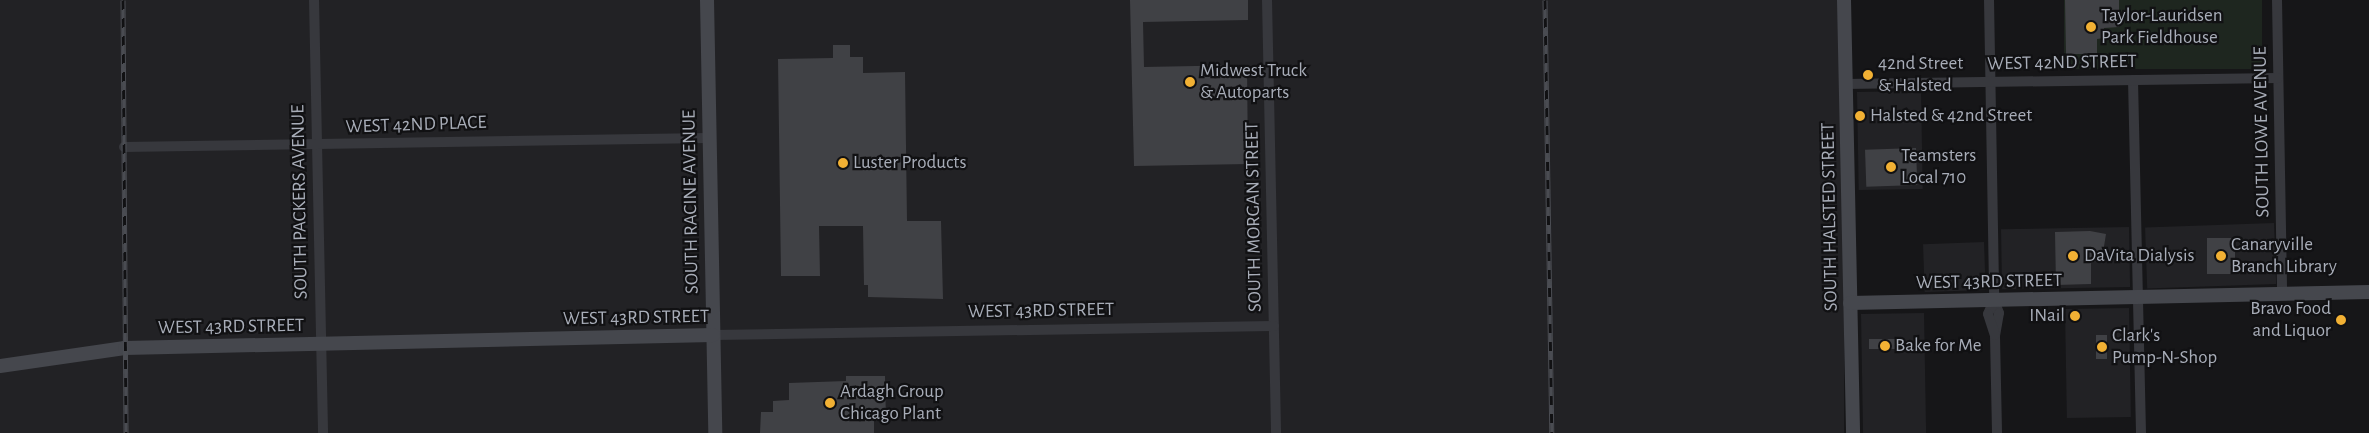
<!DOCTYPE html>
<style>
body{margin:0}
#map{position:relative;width:2369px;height:433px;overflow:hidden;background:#161618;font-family:"Alegreya Sans",sans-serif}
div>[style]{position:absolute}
.built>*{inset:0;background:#222225;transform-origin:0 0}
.green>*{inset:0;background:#1e261f;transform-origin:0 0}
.building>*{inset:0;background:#404145;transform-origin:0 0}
.street>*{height:10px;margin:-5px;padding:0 5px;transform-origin:5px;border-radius:5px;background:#37383d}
.secondary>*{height:14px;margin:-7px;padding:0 7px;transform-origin:7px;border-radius:7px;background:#45474d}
.rail>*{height:5px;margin-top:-2.5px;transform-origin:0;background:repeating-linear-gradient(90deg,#111113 0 9px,#4a4c52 0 18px);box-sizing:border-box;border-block:1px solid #4a4c52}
.dots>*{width:14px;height:14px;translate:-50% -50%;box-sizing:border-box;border:2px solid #111113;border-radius:50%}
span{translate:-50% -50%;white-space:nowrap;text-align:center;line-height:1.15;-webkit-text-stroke:4.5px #111113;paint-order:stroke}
.poi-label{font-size:19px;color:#a8adb8}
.left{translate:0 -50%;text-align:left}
.right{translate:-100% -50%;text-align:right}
.street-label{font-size:19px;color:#a8adb8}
</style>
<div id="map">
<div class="built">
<div style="left:0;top:0;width:1844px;height:433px"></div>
<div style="left:1921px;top:91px;width:98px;height:64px;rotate:89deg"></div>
<div style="left:2274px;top:223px;width:61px;height:129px;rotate:88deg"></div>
<div style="left:2129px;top:227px;width:60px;height:128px;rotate:89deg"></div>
<div style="left:1984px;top:242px;width:48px;height:61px;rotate:88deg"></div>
<div style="left:2129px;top:308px;width:109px;height:64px;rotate:89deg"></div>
<div style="left:1924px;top:313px;width:120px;height:63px;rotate:89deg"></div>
</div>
<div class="green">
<div style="left:2064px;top:0;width:198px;height:69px"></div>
</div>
<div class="building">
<div style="clip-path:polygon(1130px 0,1248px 0,1248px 20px,1143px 22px,1144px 67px,1247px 65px,1248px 164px,1134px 166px)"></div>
<div style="clip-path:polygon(2065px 0,2119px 0,2119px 27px,2104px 28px,2104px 38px,2097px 39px,2097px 54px,2066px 54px)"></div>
<div style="clip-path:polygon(833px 45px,850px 45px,850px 57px,863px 57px,863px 73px,905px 72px,907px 221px,941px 221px,943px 299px,868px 297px,868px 285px,864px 285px,863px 226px,819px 226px,820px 276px,781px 276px,778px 59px,833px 58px)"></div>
<div style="left:1916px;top:148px;width:37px;height:51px;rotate:88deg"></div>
<div style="clip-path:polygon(2090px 231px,2106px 234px,2102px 259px,2091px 263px,2091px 284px,2056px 285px,2055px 232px)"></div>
<div style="left:2207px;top:238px;width:28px;height:36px"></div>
<div style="left:2096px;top:335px;width:11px;height:24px"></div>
<div style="left:1869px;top:339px;width:26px;height:10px"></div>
<div style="clip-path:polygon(846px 376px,885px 376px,886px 421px,874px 421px,874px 433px,760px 433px,761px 412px,773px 412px,773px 401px,789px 400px,789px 383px,846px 381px)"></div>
</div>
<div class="street">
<div style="left:314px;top:0;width:433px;rotate:88.8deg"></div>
<div style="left:1267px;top:0;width:433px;rotate:88.8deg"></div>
<div style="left:1989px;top:0;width:300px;rotate:89deg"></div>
<div style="left:1994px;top:300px;width:14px;rotate:69deg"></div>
<div style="left:1999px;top:313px;width:23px;rotate:100deg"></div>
<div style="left:1995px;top:336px;width:97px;rotate:88.8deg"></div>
<div style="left:2277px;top:0;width:294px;rotate:89deg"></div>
<div style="left:2133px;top:80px;width:353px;rotate:88.7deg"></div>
<div style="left:1845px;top:84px;width:433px;rotate:-0.8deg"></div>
<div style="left:124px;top:147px;width:584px;rotate:-0.88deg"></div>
<div style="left:1994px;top:300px;width:15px;rotate:113deg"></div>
<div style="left:1988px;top:314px;width:22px;rotate:72deg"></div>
<div style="left:713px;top:335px;width:561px;rotate:-0.92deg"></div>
</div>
<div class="secondary">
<div style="left:707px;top:0;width:433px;rotate:88.9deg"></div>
<div style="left:1844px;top:0;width:433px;rotate:88.8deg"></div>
<div style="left:1850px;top:303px;width:519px;rotate:-1.21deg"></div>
<div style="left:0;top:366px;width:126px;rotate:-8.2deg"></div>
<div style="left:125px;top:348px;width:588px;rotate:-1.27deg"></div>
</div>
<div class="rail">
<div style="left:123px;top:0;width:433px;rotate:89.6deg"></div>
<div style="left:1545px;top:0;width:433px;rotate:89.1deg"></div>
</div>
<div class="dots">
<div style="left:2091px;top:27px;background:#f2b134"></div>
<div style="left:1868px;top:75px;background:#f2b134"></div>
<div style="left:1190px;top:82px;background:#f2b134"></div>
<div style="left:1860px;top:116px;background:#f2b134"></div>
<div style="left:843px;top:163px;background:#f2b134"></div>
<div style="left:1891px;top:167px;background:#f2b134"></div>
<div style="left:2073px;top:256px;background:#f2b134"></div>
<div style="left:2221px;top:256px;background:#f2b134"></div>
<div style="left:2075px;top:316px;background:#f2b134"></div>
<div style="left:2341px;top:320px;background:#f2b134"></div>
<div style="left:1885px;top:346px;background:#f2b134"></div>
<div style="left:2102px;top:347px;background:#f2b134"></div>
<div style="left:830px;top:403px;background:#f2b134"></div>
</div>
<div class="poi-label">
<span class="left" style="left:2101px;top:27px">Taylor-Lauridsen<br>Park Fieldhouse</span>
<span class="left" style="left:1878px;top:75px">42nd Street<br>&amp; Halsted</span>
<span class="left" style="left:1200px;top:82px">Midwest Truck<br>&amp; Autoparts</span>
<span class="left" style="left:1870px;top:116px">Halsted &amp; 42nd Street</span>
<span class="left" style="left:1901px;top:167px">Teamsters<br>Local 710</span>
<span class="left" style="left:853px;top:163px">Luster Products</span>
<span class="left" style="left:2231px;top:256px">Canaryville<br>Branch Library</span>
<span class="left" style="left:2084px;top:256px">DaVita Dialysis</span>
<span class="right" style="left:2331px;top:320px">Bravo Food<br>and Liquor</span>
<span class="right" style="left:2065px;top:316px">INail</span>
<span class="left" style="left:2112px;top:347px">Clark's<br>Pump-N-Shop</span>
<span class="left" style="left:1895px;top:346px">Bake for Me</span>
<span class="left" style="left:840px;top:403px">Ardagh Group<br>Chicago Plant</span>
</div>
<div class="street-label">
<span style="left:2062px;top:63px;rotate:-1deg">WEST 42ND STREET</span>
<span style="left:416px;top:125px;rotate:-2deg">WEST 42ND PLACE</span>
<span style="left:2262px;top:132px;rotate:-91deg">SOUTH LOWE AVENUE</span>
<span style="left:300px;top:202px;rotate:-91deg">SOUTH PACKERS AVENUE</span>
<span style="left:691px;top:202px;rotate:-91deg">SOUTH RACINE AVENUE</span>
<span style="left:1254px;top:217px;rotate:-91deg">SOUTH MORGAN STREET</span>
<span style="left:1830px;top:217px;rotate:-91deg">SOUTH HALSTED STREET</span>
<span style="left:1989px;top:282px;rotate:-1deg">WEST 43RD STREET</span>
<span style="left:1041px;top:311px;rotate:-1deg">WEST 43RD STREET</span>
<span style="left:636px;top:318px;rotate:-1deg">WEST 43RD STREET</span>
<span style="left:231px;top:327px;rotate:-1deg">WEST 43RD STREET</span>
</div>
</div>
